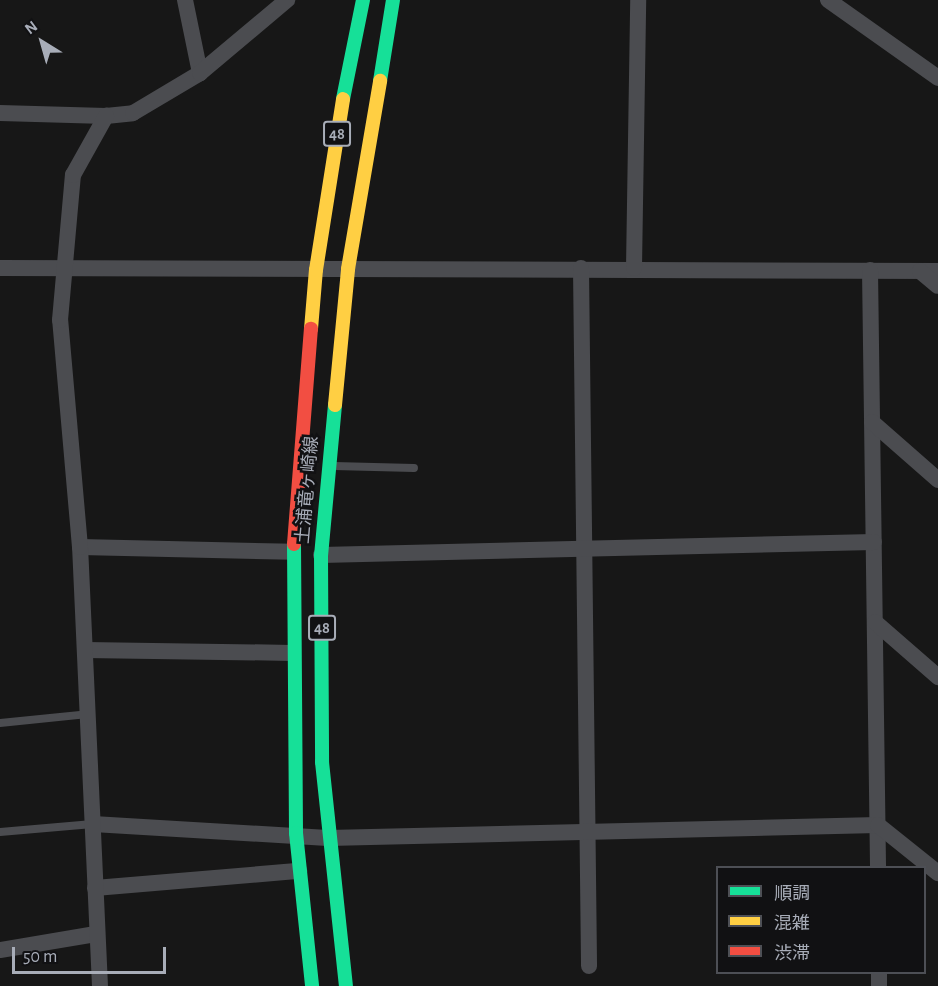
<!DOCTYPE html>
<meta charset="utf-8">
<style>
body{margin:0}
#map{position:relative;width:938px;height:986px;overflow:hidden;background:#171717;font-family:"Alegreya Sans","Noto Sans JP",sans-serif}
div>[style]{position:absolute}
.lane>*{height:8px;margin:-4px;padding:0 4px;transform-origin:4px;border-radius:4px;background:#4b4c50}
.street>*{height:16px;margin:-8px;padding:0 8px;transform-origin:8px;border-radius:8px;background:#4b4c50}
.fast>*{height:14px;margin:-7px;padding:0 7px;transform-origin:7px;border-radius:7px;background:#16e098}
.slow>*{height:14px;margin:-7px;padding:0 7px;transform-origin:7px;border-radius:7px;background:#ffcf43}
.jam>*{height:14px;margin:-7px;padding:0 7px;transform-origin:7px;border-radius:7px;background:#f24e42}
span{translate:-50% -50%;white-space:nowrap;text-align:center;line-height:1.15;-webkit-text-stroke:5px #111113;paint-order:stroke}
.shield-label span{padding:2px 4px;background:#111113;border:2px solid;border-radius:4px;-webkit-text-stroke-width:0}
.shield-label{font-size:16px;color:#a8adb8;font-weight:700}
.street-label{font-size:18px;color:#a8adb8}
.legend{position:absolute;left:716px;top:866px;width:210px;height:108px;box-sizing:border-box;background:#111113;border:2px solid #4d4f55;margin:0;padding:8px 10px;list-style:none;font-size:18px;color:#a8adb8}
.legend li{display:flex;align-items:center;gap:12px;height:30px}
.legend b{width:30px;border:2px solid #4d4f55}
.north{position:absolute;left:12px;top:12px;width:60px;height:60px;-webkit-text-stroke:4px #111113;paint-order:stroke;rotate:323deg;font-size:16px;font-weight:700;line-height:24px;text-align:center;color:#a8adb8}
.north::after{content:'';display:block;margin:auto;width:21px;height:27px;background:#a8adb8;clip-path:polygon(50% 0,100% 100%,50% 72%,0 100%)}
.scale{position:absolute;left:12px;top:947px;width:154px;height:27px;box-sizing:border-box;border:3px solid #a8adb8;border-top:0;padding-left:8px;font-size:18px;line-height:21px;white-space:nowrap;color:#a8adb8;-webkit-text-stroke:4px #111113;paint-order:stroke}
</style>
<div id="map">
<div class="lane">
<div style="left:334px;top:466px;width:80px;rotate:1.4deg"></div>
<div style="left:0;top:723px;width:88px;rotate:-5.8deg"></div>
<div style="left:0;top:832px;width:93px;rotate:-4.9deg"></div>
</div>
<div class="street">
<div style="left:185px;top:0;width:75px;rotate:78.4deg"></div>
<div style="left:828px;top:0;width:135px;rotate:35.3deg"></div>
<div style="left:0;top:113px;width:106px;rotate:1.6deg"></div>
<div style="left:106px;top:116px;width:27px;rotate:-6deg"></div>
<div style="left:133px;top:113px;width:78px;rotate:-30.8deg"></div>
<div style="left:200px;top:73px;width:114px;rotate:-40deg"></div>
<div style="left:0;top:268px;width:938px;rotate:0.18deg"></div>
<div style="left:581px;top:268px;width:698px;rotate:89.34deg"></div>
<div style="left:634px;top:268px;width:268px;rotate:-89.1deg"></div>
<div style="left:870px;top:270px;width:598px;rotate:89.23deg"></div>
<div style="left:920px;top:271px;width:23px;rotate:40deg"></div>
<div style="left:872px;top:422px;width:88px;rotate:41.3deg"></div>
<div style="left:80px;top:547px;width:213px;rotate:1.3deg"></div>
<div style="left:321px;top:555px;width:553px;rotate:-1.35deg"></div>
<div style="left:875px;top:622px;width:84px;rotate:41.1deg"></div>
<div style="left:85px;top:650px;width:207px;rotate:0.8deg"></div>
<div style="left:93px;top:824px;width:235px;rotate:3.4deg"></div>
<div style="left:328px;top:838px;width:550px;rotate:-1.35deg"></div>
<div style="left:878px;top:825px;width:77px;rotate:38.7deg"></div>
<div style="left:95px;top:888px;width:205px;rotate:-4.8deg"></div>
<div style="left:0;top:950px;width:97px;rotate:-9.5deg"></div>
<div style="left:879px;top:972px;width:14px;rotate:90deg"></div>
<div style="left:100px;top:986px;width:439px;rotate:-92.6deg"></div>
<div style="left:80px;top:547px;width:228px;rotate:-95deg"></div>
<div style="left:60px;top:320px;width:146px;rotate:-84.9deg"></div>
<div style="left:73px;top:175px;width:68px;rotate:-60.8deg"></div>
</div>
<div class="fast">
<div style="left:380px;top:81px;width:82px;rotate:-80.9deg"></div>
<div style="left:343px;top:99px;width:101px;rotate:-78.6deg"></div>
<div style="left:335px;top:405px;width:151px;rotate:95.3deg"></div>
<div style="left:321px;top:555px;width:207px;rotate:89.7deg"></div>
<div style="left:322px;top:762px;width:225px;rotate:83.9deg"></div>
<div style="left:294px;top:544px;width:289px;rotate:89.6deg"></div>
<div style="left:296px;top:833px;width:154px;rotate:84deg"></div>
</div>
<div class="slow">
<div style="left:311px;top:329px;width:59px;rotate:-85.2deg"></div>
<div style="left:316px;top:270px;width:173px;rotate:-81deg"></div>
<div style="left:335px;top:405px;width:137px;rotate:-84.5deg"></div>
<div style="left:348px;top:269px;width:191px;rotate:-80.3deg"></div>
</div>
<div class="jam">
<div style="left:294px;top:544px;width:216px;rotate:-85.5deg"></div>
</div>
<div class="shield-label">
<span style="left:337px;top:134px">48</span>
<span style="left:322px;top:628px">48</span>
</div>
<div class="street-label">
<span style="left:308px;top:490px;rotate:-85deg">土浦竜ヶ崎線</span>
</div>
<ul class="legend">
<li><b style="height:8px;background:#16e098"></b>順調</li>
<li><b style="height:8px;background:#ffcf43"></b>混雑</li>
<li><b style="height:8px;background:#f24e42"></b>渋滞</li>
</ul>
<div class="north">N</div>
<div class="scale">50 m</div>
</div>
